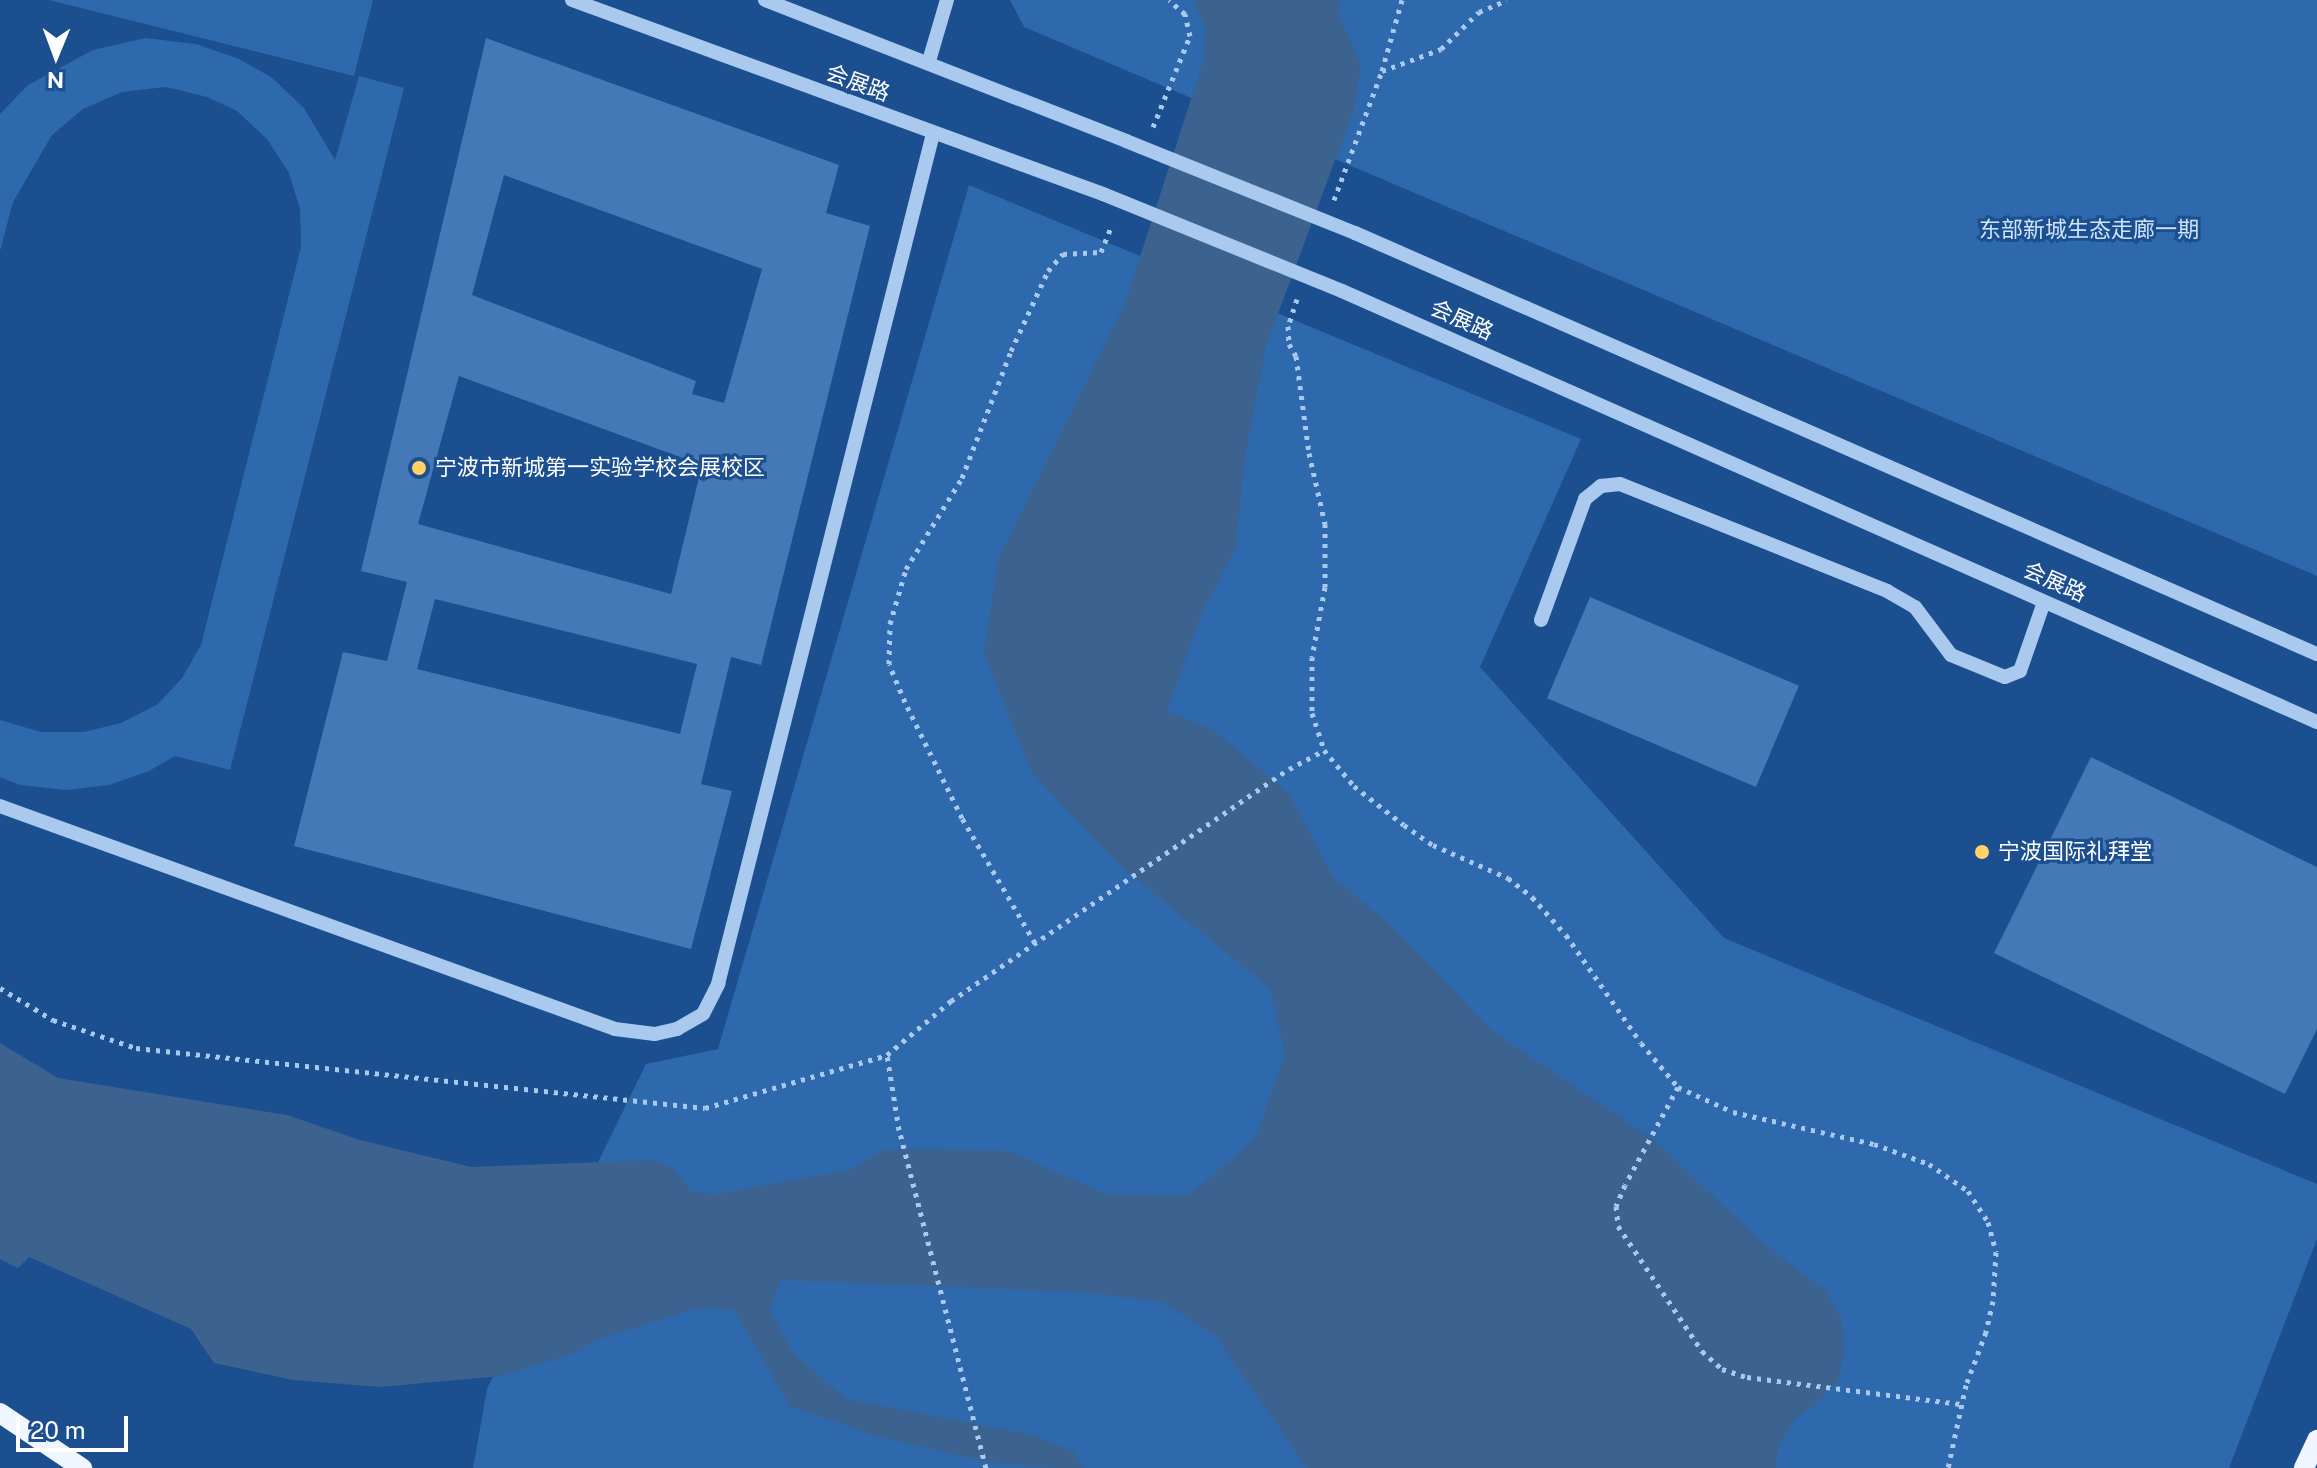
<!DOCTYPE html>
<meta charset="utf-8">
<style>
body{margin:0}
#map{position:relative;width:2317px;height:1468px;overflow:hidden;background:#1b4f8f;font-family:"Public Sans","Noto Sans SC",sans-serif}
div>[style]{position:absolute}
.green>*{inset:0;background:#2e69ad}
.water>*{inset:0;background:#3c6290}
.building>*{inset:0;background:#4478b7;transform-origin:0 0}
.path>*{height:5px;margin-top:-2.5px;transform-origin:0;background:repeating-linear-gradient(90deg,#a9c9ee 0 4px,transparent 0 10px)}
.minor>*{height:14px;margin:-7px;padding:0 7px;transform-origin:7px;border-radius:7px;background:#a9c9ee}
.major>*{height:20px;margin:-10px;padding:0 10px;transform-origin:10px;border-radius:10px;background:#f0f6ff}
.minor-bridge>*{height:14px;margin:-7px;padding:0 7px;transform-origin:7px;border-radius:7px;background:#a9c9ee}
.dots>*{width:22px;height:22px;translate:-50% -50%;box-sizing:border-box;border:4px solid #1b4f8f;border-radius:50%}
span{translate:-50% -50%;white-space:nowrap;text-align:center;line-height:1.15;-webkit-text-stroke:6px #1b4f8f;paint-order:stroke}
.street-label{font-size:22px;color:#fff}
.park-label{font-size:22px;color:#cfe3fa}
.poi-label{font-size:22px;color:#fff}
.left{translate:0 -50%;text-align:left}
.north{position:absolute;left:16px;top:16px;width:80px;height:80px;-webkit-text-stroke:6px #1b4f8f;paint-order:stroke;rotate:181deg;font-size:22px;font-weight:700;line-height:32px;text-align:center;color:#fff}
.north::after{content:'';display:block;margin:auto;width:28px;height:36px;background:#fff;clip-path:polygon(50% 0,100% 100%,50% 72%,0 100%)}
.scale{position:absolute;left:16px;top:1416px;width:112px;height:36px;box-sizing:border-box;border:4px solid #fff;border-top:0;padding-left:10px;font-size:24px;line-height:28px;white-space:nowrap;color:#fff;-webkit-text-stroke:6px #1b4f8f;paint-order:stroke}
</style>
<div id="map">
<div class="green">
<div style="clip-path:polygon(49px 0,373px 0,354px 76px)"></div>
<div style="clip-path:polygon(1010px 0,2317px 0,2317px 576px,1024px 27px)"></div>
<div style="clip-path:polygon(145px 38px,196px 44px,239px 59px,271px 77px,304px 108px,335px 160px,359px 76px,404px 88px,230px 770px,175px 756px,149px 771px,109px 785px,66px 790px,20px 785px,0 777px,0 720px,41px 732px,84px 732px,121px 723px,158px 704px,182px 678px,201px 645px,301px 247px,300px 209px,289px 173px,267px 139px,237px 111px,207px 97px,166px 87px,122px 92px,83px 109px,52px 135px,13px 202px,0 251px,0 114px,28px 85px,93px 50px)"></div>
<div style="clip-path:polygon(969px 185px,1581px 439px,1480px 667px,1724px 938px,2317px 1184px,2317px 1239px,2229px 1468px,473px 1468px,487px 1389px,646px 1064px,718px 1049px)"></div>
</div>
<div class="water">
<div style="clip-path:polygon(1192px 0,1340px 0,1337px 9px,1361px 66px,1353px 112px,1266px 346px,1246px 451px,1235px 549px,1203px 610px,1167px 711px,1213px 729px,1289px 794px,1332px 875px,1399px 933px,1492px 1031px,1654px 1140px,1762px 1242px,1827px 1292px,1842px 1321px,1844px 1353px,1838px 1381px,1816px 1404px,1795px 1419px,1779px 1445px,1776px 1468px,1307px 1468px,1216px 1337px,1163px 1302px,1080px 1292px,781px 1280px,770px 1309px,793px 1353px,846px 1399px,1033px 1435px,1073px 1451px,1085px 1468px,1052px 1468px,988px 1462px,876px 1436px,790px 1406px,734px 1310px,698px 1308px,593px 1341px,578px 1352px,501px 1376px,380px 1387px,293px 1380px,214px 1363px,191px 1329px,29px 1257px,18px 1268px,0 1259px,0 1043px,58px 1078px,287px 1115px,360px 1140px,471px 1167px,656px 1160px,673px 1169px,692px 1192px,717px 1194px,853px 1169px,882px 1150px,930px 1149px,1009px 1151px,1106px 1194px,1189px 1195px,1255px 1139px,1285px 1054px,1270px 989px,1117px 863px,1032px 773px,984px 653px,998px 560px,1125px 303px,1205px 56px,1205px 25px)"></div>
</div>
<div class="building">
<div style="clip-path:polygon(evenodd,486px 38px,839px 165px,826px 213px,870px 226px,761px 665px,731px 657px,701px 784px,732px 791px,691px 949px,294px 846px,343px 652px,387px 661px,407px 582px,361px 571px,486px 38px,504px 175px,762px 269px,724px 403px,692px 394px,696px 381px,472px 295px,504px 175px,486px 38px,459px 376px,702px 465px,671px 594px,418px 524px,459px 376px,486px 38px,435px 599px,697px 664px,680px 734px,417px 669px,435px 599px)"></div>
<div style="left:1590px;top:597px;width:227px;height:110px;rotate:23deg"></div>
<div style="clip-path:polygon(2091px 757px,2317px 867px,2317px 1029px,2285px 1094px,1994px 953px)"></div>
</div>
<div class="path">
<div style="left:1382px;top:71px;width:63px;rotate:-20.4deg"></div>
<div style="left:1441px;top:49px;width:53px;rotate:-44.2deg"></div>
<div style="left:1479px;top:12px;width:30px;rotate:-23deg"></div>
<div style="left:1153px;top:127px;width:98px;rotate:-67.9deg"></div>
<div style="left:1190px;top:36px;width:23px;rotate:-103deg"></div>
<div style="left:1185px;top:14px;width:21px;rotate:-139deg"></div>
<div style="left:1334px;top:200px;width:138px;rotate:-69.6deg"></div>
<div style="left:1382px;top:71px;width:74px;rotate:-74.3deg"></div>
<div style="left:1297px;top:299px;width:28px;rotate:108deg"></div>
<div style="left:1288px;top:326px;width:18px;rotate:87deg"></div>
<div style="left:1289px;top:344px;width:14px;rotate:60deg"></div>
<div style="left:1296px;top:356px;width:98px;rotate:82.4deg"></div>
<div style="left:1309px;top:453px;width:73px;rotate:77.3deg"></div>
<div style="left:1325px;top:524px;width:63px;rotate:90deg"></div>
<div style="left:1325px;top:587px;width:71px;rotate:100.5deg"></div>
<div style="left:1312px;top:657px;width:56px;rotate:90deg"></div>
<div style="left:1312px;top:713px;width:39px;rotate:72deg"></div>
<div style="left:1324px;top:750px;width:47px;rotate:50.2deg"></div>
<div style="left:1354px;top:786px;width:63px;rotate:38deg"></div>
<div style="left:1404px;top:825px;width:35px;rotate:35deg"></div>
<div style="left:1433px;top:845px;width:82px;rotate:23.7deg"></div>
<div style="left:1508px;top:878px;width:31px;rotate:38deg"></div>
<div style="left:1532px;top:897px;width:51px;rotate:48.2deg"></div>
<div style="left:1566px;top:935px;width:131px;rotate:55.2deg"></div>
<div style="left:1641px;top:1043px;width:57px;rotate:49.9deg"></div>
<div style="left:1678px;top:1087px;width:60px;rotate:24.4deg"></div>
<div style="left:1733px;top:1112px;width:145px;rotate:12.8deg"></div>
<div style="left:1874px;top:1144px;width:59px;rotate:20deg"></div>
<div style="left:1929px;top:1164px;width:47px;rotate:34.7deg"></div>
<div style="left:1968px;top:1191px;width:37px;rotate:57deg"></div>
<div style="left:1988px;top:1222px;width:31px;rotate:75deg"></div>
<div style="left:1996px;top:1252px;width:49px;rotate:93.5deg"></div>
<div style="left:1993px;top:1301px;width:32px;rotate:103deg"></div>
<div style="left:1986px;top:1332px;width:57px;rotate:110.7deg"></div>
<div style="left:1966px;top:1385px;width:85px;rotate:102.2deg"></div>
<div style="left:1035px;top:943px;width:145px;rotate:-120.3deg"></div>
<div style="left:962px;top:818px;width:129px;rotate:-116.2deg"></div>
<div style="left:905px;top:702px;width:41px;rotate:-112.8deg"></div>
<div style="left:889px;top:664px;width:40px;rotate:-88.6deg"></div>
<div style="left:890px;top:624px;width:57px;rotate:-73.8deg"></div>
<div style="left:906px;top:569px;width:107px;rotate:-58.4deg"></div>
<div style="left:962px;top:478px;width:136px;rotate:-68.9deg"></div>
<div style="left:1011px;top:351px;width:88px;rotate:-65.2deg"></div>
<div style="left:1048px;top:271px;width:23px;rotate:-49deg"></div>
<div style="left:1063px;top:254px;width:38px;rotate:-3deg"></div>
<div style="left:1101px;top:252px;width:29px;rotate:-68deg"></div>
<div style="left:0;top:988px;width:62px;rotate:31.1deg"></div>
<div style="left:53px;top:1020px;width:88px;rotate:18.6deg"></div>
<div style="left:136px;top:1048px;width:572px;rotate:6.02deg"></div>
<div style="left:705px;top:1108px;width:190px;rotate:-16.2deg"></div>
<div style="left:1678px;top:1087px;width:111px;rotate:118.4deg"></div>
<div style="left:1625px;top:1185px;width:23px;rotate:113deg"></div>
<div style="left:1616px;top:1206px;width:20px;rotate:84deg"></div>
<div style="left:1618px;top:1226px;width:151px;rotate:56.1deg"></div>
<div style="left:1702px;top:1351px;width:27px;rotate:42deg"></div>
<div style="left:1722px;top:1369px;width:26px;rotate:18deg"></div>
<div style="left:1747px;top:1377px;width:217px;rotate:7.2deg"></div>
<div style="left:986px;top:1468px;width:349px;rotate:-104.4deg"></div>
<div style="left:899px;top:1130px;width:76px;rotate:-99.1deg"></div>
<div style="left:887px;top:1055px;width:84px;rotate:-40.2deg"></div>
<div style="left:951px;top:1001px;width:410px;rotate:-34.5deg"></div>
<div style="left:1289px;top:769px;width:40px;rotate:-28deg"></div>
</div>
<div class="minor">
<div style="left:572px;top:0;width:565px;rotate:20.07deg"></div>
<div style="left:765px;top:0;width:388px;rotate:21.3deg"></div>
<div style="left:929px;top:61px;width:64px;rotate:-73.6deg"></div>
<div style="left:1355px;top:233px;width:1050px;rotate:23.64deg"></div>
<div style="left:1342px;top:291px;width:1066px;rotate:23.85deg"></div>
<div style="left:1541px;top:620px;width:129px;rotate:-70deg"></div>
<div style="left:1585px;top:499px;width:21px;rotate:-39deg"></div>
<div style="left:1601px;top:486px;width:19px;rotate:-6deg"></div>
<div style="left:1620px;top:484px;width:288px;rotate:21.8deg"></div>
<div style="left:1887px;top:591px;width:32px;rotate:30deg"></div>
<div style="left:1915px;top:607px;width:60px;rotate:53.1deg"></div>
<div style="left:1951px;top:655px;width:58px;rotate:22.2deg"></div>
<div style="left:2005px;top:677px;width:16px;rotate:-22deg"></div>
<div style="left:2020px;top:671px;width:73px;rotate:-70.8deg"></div>
<div style="left:0;top:806px;width:654px;rotate:19.93deg"></div>
<div style="left:615px;top:1029px;width:40px;rotate:7.1deg"></div>
<div style="left:655px;top:1034px;width:23px;rotate:-13deg"></div>
<div style="left:677px;top:1029px;width:30px;rotate:-30deg"></div>
<div style="left:703px;top:1014px;width:34px;rotate:-63deg"></div>
<div style="left:718px;top:984px;width:877px;rotate:-75.81deg"></div>
</div>
<div class="major">
<div style="left:0;top:1413px;width:99px;rotate:33.9deg"></div>
<div style="left:2304px;top:1468px;width:31px;rotate:-65deg"></div>
</div>
<div class="minor-bridge">
<div style="left:1126px;top:141px;width:247px;rotate:21.9deg"></div>
<div style="left:1103px;top:194px;width:258px;rotate:22.1deg"></div>
</div>
<div class="dots">
<div style="left:419px;top:468px;background:#ffd166"></div>
<div style="left:1982px;top:852px;background:#ffd166"></div>
</div>
<div class="street-label">
<span style="left:858px;top:83px;rotate:20deg">会展路</span>
<span style="left:1462px;top:320px;rotate:24deg">会展路</span>
<span style="left:2055px;top:582px;rotate:24deg">会展路</span>
</div>
<div class="park-label">
<span style="left:2089px;top:230px">东部新城生态走廊一期</span>
</div>
<div class="poi-label">
<span class="left" style="left:435px;top:468px">宁波市新城第一实验学校会展校区</span>
<span class="left" style="left:1998px;top:852px">宁波国际礼拜堂</span>
</div>
<div class="north">N</div>
<div class="scale">20 m</div>
</div>
